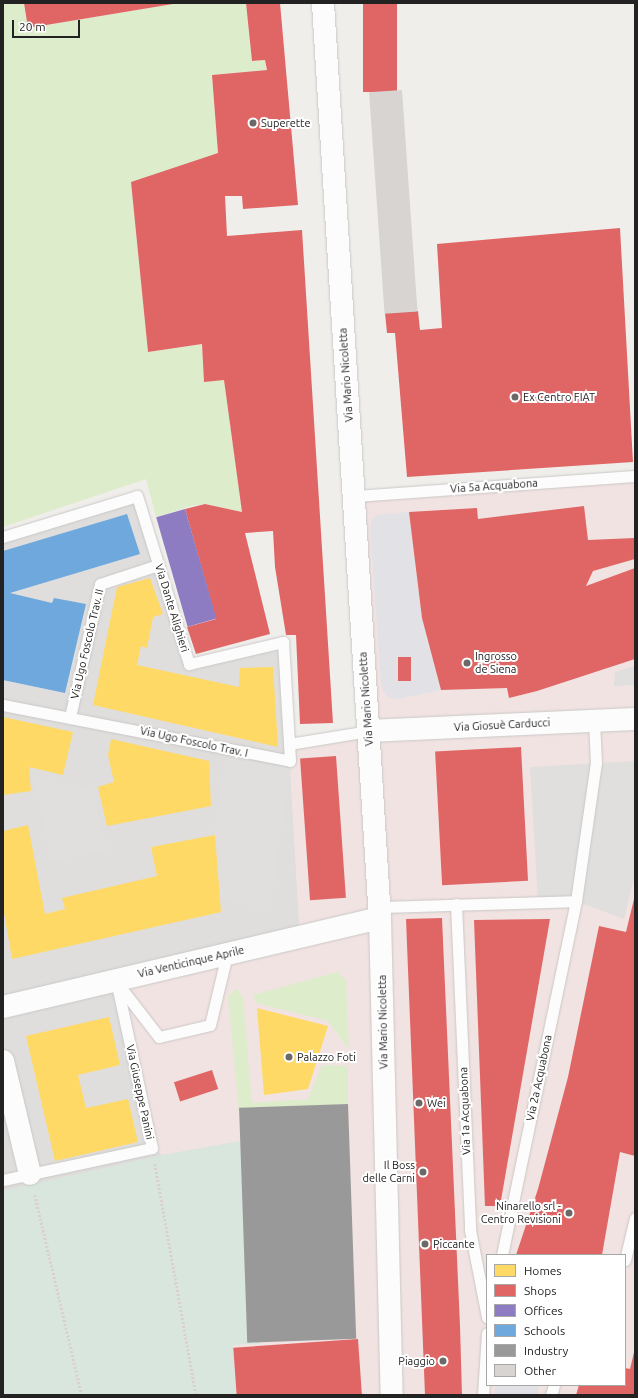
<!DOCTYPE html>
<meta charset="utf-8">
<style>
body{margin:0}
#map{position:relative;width:638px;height:1398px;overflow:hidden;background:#f0eeeb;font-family:Ubuntu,sans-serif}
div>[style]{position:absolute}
.residential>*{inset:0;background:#dfdedc}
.commercial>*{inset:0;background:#f1e3e1}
.grass>*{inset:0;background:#ddeccb}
.wetland>*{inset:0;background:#d9e6de}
.parking>*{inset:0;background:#e0dfde;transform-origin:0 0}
.plaza>*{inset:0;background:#e2e1e5;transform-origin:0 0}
.homes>*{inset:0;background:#ffd966}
.shops>*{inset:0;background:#e06666;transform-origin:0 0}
.offices>*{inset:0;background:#8e7cc3;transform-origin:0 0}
.schools>*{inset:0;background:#6fa8dc}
.industry>*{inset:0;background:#999;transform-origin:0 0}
.building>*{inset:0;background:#d7d4d2;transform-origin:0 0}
.path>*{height:2.5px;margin-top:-1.25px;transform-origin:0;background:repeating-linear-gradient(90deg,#dccecd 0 2px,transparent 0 4px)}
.roads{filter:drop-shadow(0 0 1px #c9c8c7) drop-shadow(0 0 1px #c9c8c7)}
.lane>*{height:11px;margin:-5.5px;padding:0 5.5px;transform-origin:5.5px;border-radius:5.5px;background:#fdfcfc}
.street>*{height:22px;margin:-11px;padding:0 11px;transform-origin:11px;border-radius:11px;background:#fdfcfc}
.dots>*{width:11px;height:11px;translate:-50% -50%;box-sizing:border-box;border:2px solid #fff;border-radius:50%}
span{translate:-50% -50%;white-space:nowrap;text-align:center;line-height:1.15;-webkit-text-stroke:4px #fff;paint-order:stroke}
.poi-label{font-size:11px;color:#222}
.left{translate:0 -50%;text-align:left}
.right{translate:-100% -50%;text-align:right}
.street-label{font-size:11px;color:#222}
.frame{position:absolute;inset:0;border:4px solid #222;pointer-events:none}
.legend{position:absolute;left:486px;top:1254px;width:140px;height:132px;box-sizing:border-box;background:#fff;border:1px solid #a7a7a7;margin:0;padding:5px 7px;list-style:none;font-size:12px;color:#222}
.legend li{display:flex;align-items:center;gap:8px;height:20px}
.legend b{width:20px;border:1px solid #a7a7a7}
.scale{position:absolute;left:12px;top:20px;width:68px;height:18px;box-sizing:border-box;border:2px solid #222;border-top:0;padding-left:5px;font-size:12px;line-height:14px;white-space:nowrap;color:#222;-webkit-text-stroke:3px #fff;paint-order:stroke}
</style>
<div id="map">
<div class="residential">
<div style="clip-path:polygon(137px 496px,189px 664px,283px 642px,300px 937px,241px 1141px,257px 1314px,233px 1345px,236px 1395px,3px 1395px,3px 537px)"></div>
</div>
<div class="commercial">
<div style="clip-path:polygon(evenodd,635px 476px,635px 1395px,236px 1395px,233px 1345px,258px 1344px,241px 1141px,163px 1155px,152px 1148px,116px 980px,300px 937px,289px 744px,368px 731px,354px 496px,635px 476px,487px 1255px,625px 1255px,625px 1385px,487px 1385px,487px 1255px)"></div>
</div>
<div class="grass">
<div style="clip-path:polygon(3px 3px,24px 3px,28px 28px,179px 3px,246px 3px,252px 61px,265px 60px,267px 70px,212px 75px,218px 153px,131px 182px,148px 352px,202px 344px,204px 381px,224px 380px,242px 512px,205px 504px,191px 506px,156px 517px,146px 479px,3px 527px)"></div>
<div style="clip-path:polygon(337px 972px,346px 980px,349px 1049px,328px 1021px,256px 1003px,253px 995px)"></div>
<div style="clip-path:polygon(237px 988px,243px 998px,252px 1103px,308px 1099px,322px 1065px,348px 1066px,348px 1104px,239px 1112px,228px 996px)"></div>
</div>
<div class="wetland">
<div style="clip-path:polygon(241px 1141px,259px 1344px,233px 1345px,236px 1395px,3px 1395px,3px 1191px,163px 1155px)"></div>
</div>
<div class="parking">
<div style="clip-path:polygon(635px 666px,635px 685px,614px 686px,615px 672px)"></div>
<div style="left:226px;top:758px;width:66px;height:141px;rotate:9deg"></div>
<div style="clip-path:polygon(635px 761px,635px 873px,624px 919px,576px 901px,538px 902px,530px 767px)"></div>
<div style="clip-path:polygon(35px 781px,92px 787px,107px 851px,51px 861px)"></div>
</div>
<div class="plaza">
<div style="clip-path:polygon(evenodd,409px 512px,422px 618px,441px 690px,398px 699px,388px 697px,383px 691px,381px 684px,370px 529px,372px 519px,377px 515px,409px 512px,398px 657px,411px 657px,412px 681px,398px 681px,398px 657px)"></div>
<div style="left:495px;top:1385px;width:43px;height:10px"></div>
</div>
<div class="homes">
<div style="clip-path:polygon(150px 578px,163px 614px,153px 617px,147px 648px,141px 646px,137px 665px,239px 687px,240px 668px,273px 667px,278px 747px,93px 705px,117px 587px)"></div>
<div style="clip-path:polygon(3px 717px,73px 732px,63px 775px,29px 767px,31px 791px,3px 795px)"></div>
<div style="clip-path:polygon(111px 739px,209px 761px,211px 806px,107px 826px,98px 787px,114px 782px,108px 755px)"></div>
<div style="clip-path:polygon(28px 825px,45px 914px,65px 909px,62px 898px,157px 876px,151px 847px,215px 835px,221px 912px,12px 959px,3px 907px,3px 831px)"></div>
<div style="clip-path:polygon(257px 1008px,328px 1026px,308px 1089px,264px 1095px)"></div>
<div style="clip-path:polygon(109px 1017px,120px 1065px,78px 1075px,86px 1108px,128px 1099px,138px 1142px,55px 1161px,26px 1036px)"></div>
</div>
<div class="shops">
<div style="clip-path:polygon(24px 3px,173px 3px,173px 4px,28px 28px)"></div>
<div style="clip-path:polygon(246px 3px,280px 3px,298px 205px,243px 209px,242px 196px,225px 196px,227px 236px,302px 230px,333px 723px,300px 724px,296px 635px,286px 635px,275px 567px,273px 531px,245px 533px,270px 634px,196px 654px,187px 627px,216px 619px,185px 509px,205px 504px,242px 512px,224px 380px,204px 382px,202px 344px,148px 352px,131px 182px,218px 153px,212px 75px,267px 70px,265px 60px,252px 61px)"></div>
<div style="left:363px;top:3px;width:34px;height:89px"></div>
<div style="clip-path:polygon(620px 228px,633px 462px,407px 477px,395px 333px,387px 333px,385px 313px,418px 311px,420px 330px,442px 328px,437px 244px)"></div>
<div style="clip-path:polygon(584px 506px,588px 540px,635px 538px,635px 559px,593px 571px,586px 586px,635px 568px,635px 659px,537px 691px,509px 698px,507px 688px,441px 690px,422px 618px,409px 512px,477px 508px,478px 519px)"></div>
<div style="left:398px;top:657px;width:13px;height:24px"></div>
<div style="left:521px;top:747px;width:134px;height:86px;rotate:87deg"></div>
<div style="left:336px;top:756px;width:142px;height:36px;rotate:86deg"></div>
<div style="clip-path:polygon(634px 899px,635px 1156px,620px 1152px,602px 1255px,516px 1255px,538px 1189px,568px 1077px,599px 926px,626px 932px)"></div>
<div style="clip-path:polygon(442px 918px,460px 1326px,462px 1395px,425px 1395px,406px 919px)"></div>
<div style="clip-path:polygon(550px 919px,500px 1206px,485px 1206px,474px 920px)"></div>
<div style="left:212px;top:1070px;width:20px;height:40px;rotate:72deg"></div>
<div style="left:358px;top:1339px;width:56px;height:125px;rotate:86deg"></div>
<div style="clip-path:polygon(635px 1348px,635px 1395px,576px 1395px,579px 1385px,625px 1385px,625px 1368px,630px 1369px)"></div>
</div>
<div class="offices">
<div style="left:185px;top:509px;width:114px;height:30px;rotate:74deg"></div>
</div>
<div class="schools">
<div style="clip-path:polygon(127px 514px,140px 554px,10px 593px,52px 603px,54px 598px,86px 604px,65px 693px,3px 680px,3px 551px)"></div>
</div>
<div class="industry">
<div style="left:348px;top:1104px;width:235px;height:109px;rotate:88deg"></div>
</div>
<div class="building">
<div style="left:402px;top:90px;width:222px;height:33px;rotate:86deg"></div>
</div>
<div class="path">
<div style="left:155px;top:1164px;width:235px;rotate:79.9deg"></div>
<div style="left:35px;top:1195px;width:205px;rotate:76.8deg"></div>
</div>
<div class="roads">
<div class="lane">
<div style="left:354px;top:496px;width:282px;rotate:-4.1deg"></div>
<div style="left:3px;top:537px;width:140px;rotate:-17deg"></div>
<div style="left:137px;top:496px;width:176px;rotate:72.8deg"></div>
<div style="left:189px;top:664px;width:97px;rotate:-13.2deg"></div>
<div style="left:283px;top:642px;width:102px;rotate:86.6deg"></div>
<div style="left:3px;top:705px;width:292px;rotate:11deg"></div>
<div style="left:290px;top:761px;width:17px;rotate:-93deg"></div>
<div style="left:289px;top:744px;width:80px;rotate:-9.3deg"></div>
<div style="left:70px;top:717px;width:136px;rotate:-77.3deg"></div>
<div style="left:100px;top:584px;width:61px;rotate:-18.1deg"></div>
<div style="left:456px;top:904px;width:326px;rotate:87.5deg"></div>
<div style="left:470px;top:1230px;width:89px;rotate:78.9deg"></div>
<div style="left:379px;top:907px;width:197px;rotate:-1.7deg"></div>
<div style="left:118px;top:984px;width:67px;rotate:52.3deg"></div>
<div style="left:159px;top:1037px;width:52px;rotate:-13.2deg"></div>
<div style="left:210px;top:1025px;width:73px;rotate:-76.5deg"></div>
<div style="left:3px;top:1180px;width:152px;rotate:-12.1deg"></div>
<div style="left:152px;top:1148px;width:172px;rotate:-102.1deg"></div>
<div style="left:502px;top:1255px;width:362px;rotate:-78.2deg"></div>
<div style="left:576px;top:901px;width:139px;rotate:-81.8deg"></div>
<div style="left:596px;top:763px;width:42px;rotate:-92.7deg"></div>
<div style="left:625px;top:1260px;width:43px;rotate:-76.6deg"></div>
<div style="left:483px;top:1395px;width:62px;rotate:-86.3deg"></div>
<div style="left:551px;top:1395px;width:10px;rotate:-73deg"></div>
</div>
<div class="street">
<div style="left:323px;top:3px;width:917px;rotate:86.44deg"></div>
<div style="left:380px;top:918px;width:477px;rotate:88.6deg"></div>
<div style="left:368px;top:731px;width:267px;rotate:-2.6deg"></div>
<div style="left:3px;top:1007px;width:387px;rotate:-13.3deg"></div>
<div style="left:3px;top:1061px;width:116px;rotate:76.6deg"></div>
</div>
</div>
<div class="dots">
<div style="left:253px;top:123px;background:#6a6968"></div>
<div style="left:515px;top:397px;background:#6a6968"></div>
<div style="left:467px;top:663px;background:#6a6968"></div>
<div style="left:289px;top:1057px;background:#6a6968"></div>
<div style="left:419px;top:1103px;background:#6a6968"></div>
<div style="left:423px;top:1172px;background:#6a6968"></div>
<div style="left:569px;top:1213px;background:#6a6968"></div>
<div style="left:425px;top:1244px;background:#6a6968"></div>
<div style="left:443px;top:1361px;background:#6a6968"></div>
</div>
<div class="poi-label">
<span class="left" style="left:261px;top:123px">Superette</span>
<span class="left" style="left:523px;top:397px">Ex Centro FIAT</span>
<span class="left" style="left:475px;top:663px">Ingrosso<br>de Siena</span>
<span class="left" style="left:297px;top:1057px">Palazzo Foti</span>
<span class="left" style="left:427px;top:1103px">Wei</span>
<span class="right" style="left:415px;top:1172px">Il Boss<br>delle Carni</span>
<span class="right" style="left:561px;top:1213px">Ninarello srl -<br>Centro Revisioni</span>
<span class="left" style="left:433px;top:1244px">Piccante</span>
<span class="right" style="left:435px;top:1361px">Piaggio</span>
</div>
<div class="street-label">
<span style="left:346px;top:375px;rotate:-94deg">Via Mario Nicoletta</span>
<span style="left:494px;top:486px;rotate:-4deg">Via 5a Acquabona</span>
<span style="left:172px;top:608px;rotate:73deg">Via Dante Alighieri</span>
<span style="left:87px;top:644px;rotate:-77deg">Via Ugo Foscolo Trav. II</span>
<span style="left:366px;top:699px;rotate:-94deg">Via Mario Nicoletta</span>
<span style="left:502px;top:725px;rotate:-3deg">Via Giosuè Carducci</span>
<span style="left:194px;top:742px;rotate:12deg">Via Ugo Foscolo Trav. I</span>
<span style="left:191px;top:962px;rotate:-13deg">Via Venticinque Aprile</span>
<span style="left:383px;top:1022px;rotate:-91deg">Via Mario Nicoletta</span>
<span style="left:539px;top:1078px;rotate:-78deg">Via 2a Acquabona</span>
<span style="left:140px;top:1092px;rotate:78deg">Via Giuseppe Panini</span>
<span style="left:465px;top:1111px;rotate:-92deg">Via 1a Acquabona</span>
</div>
<div class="frame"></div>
<ul class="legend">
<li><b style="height:11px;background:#ffd966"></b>Homes</li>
<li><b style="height:11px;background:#e06666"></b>Shops</li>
<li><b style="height:11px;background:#8e7cc3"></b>Offices</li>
<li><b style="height:11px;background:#6fa8dc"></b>Schools</li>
<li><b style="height:11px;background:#999"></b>Industry</li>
<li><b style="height:11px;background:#d7d4d2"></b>Other</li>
</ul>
<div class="scale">20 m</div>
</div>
